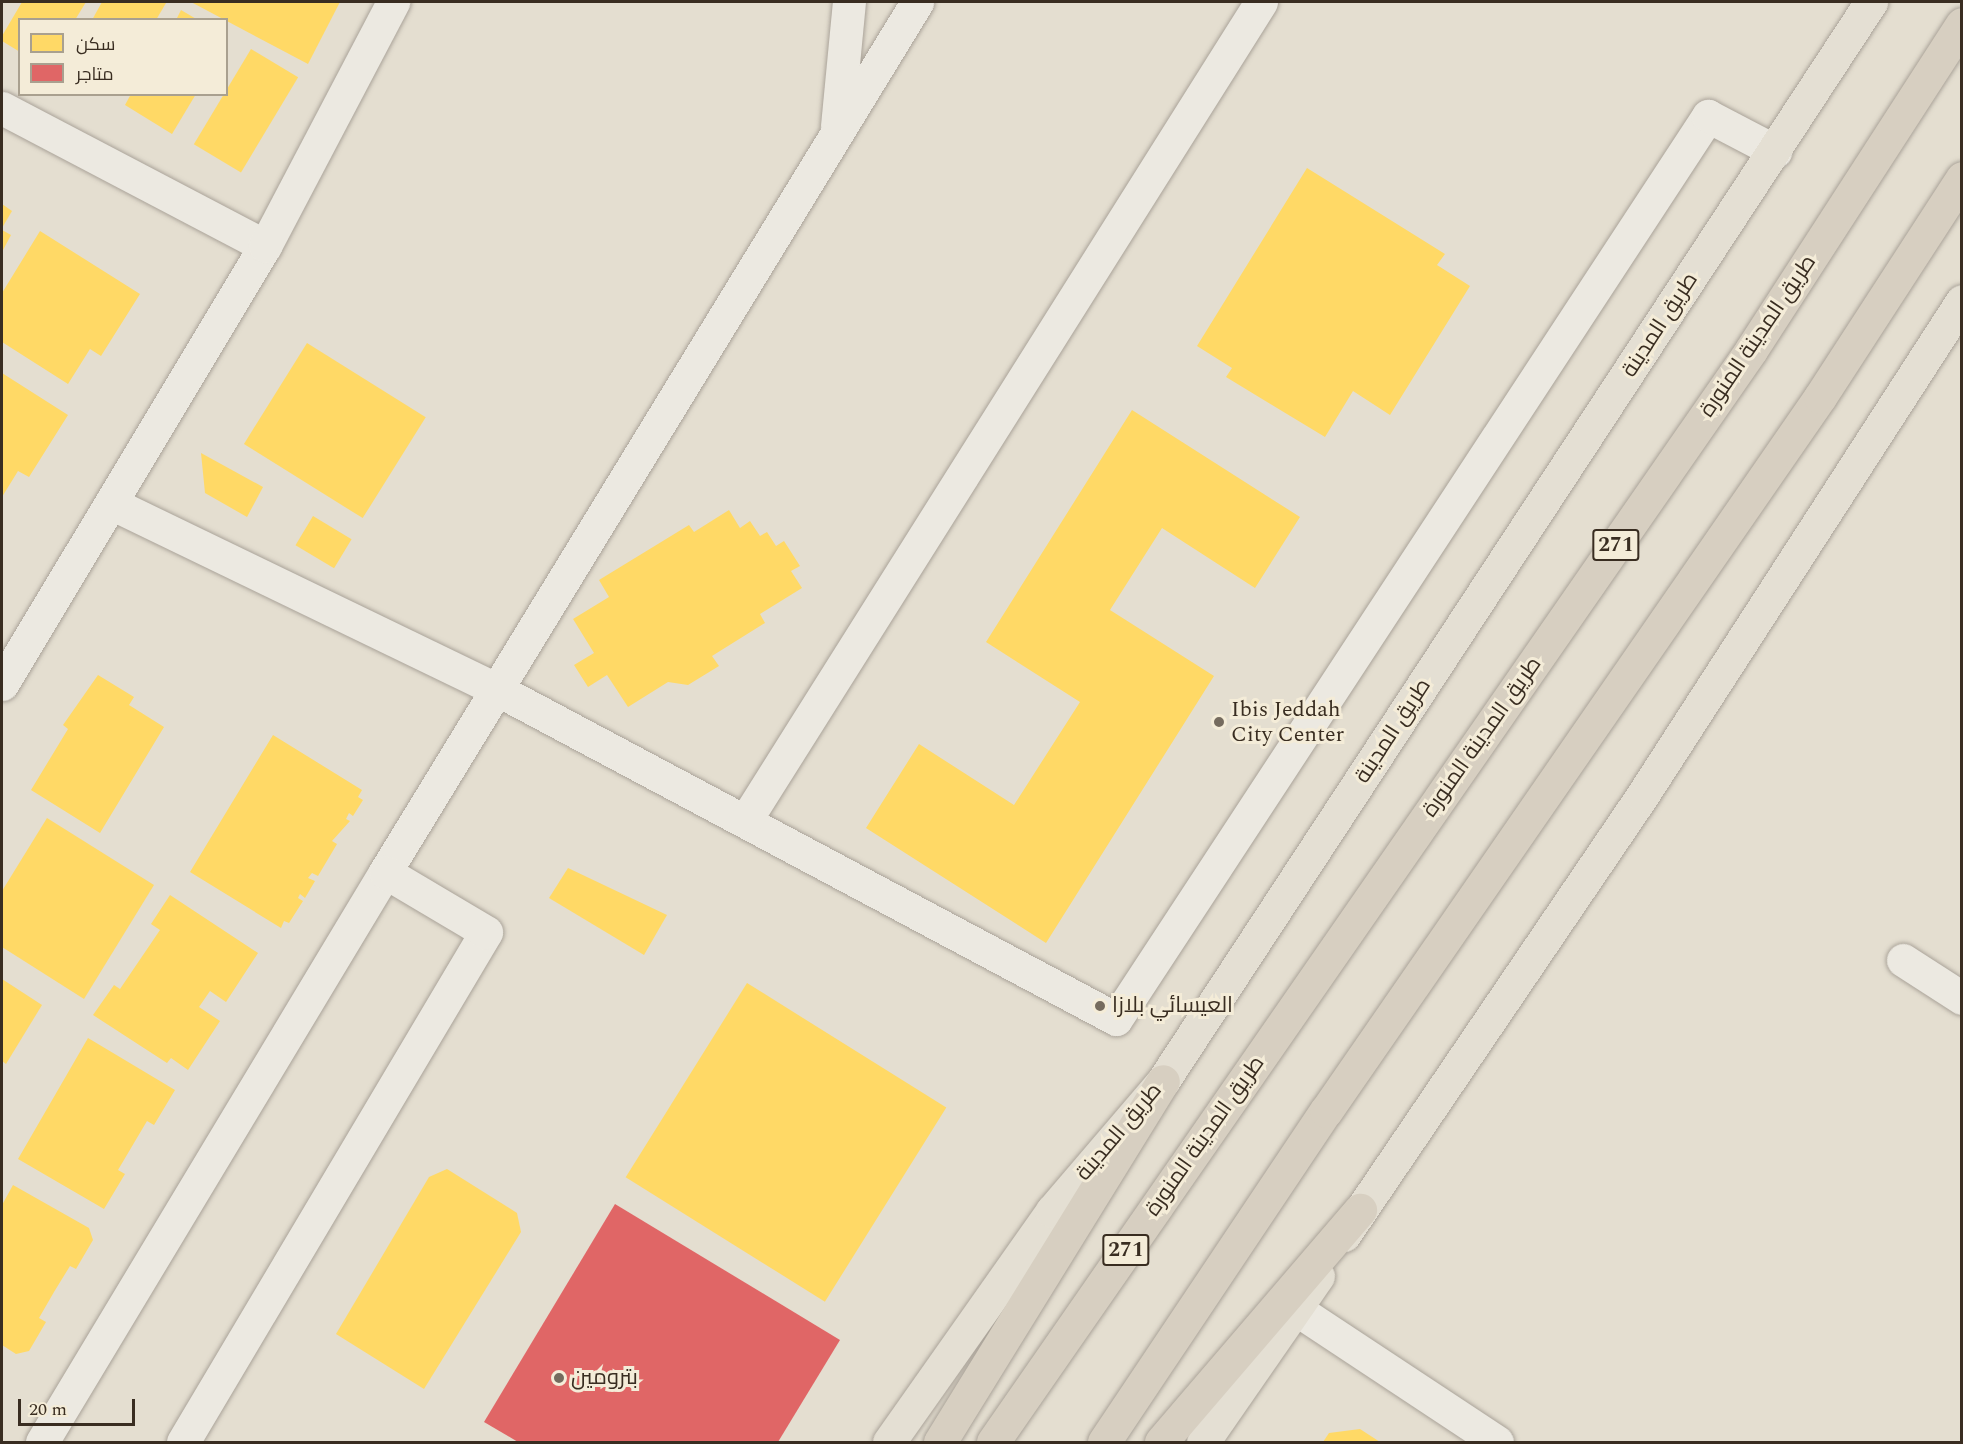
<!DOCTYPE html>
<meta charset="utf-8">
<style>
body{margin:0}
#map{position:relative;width:1963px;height:1444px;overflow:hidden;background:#e4ded0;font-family:Spectral,Cairo,serif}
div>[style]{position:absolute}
.homes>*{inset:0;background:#ffd966;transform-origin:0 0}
.shops>*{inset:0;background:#e06666}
.roads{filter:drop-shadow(0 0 2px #aaa399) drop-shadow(0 0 2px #aaa399)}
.minor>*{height:33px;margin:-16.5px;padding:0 16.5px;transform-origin:16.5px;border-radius:16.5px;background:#ece9e1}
.major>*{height:33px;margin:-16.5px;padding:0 16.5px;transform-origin:16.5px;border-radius:16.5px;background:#e4dfd3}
.highway>*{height:33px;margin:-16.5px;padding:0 16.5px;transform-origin:16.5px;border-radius:16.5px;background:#d7cfc1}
.dots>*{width:16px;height:16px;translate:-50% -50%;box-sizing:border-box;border:3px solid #f4ecd8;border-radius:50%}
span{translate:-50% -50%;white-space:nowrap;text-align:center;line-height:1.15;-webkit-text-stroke:6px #f4ecd8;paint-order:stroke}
.shield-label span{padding:2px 4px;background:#f4ecd8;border:2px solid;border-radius:4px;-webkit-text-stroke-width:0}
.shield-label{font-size:21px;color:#392d21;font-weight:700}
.street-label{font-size:22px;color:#392d21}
.poi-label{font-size:22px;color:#392d21}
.left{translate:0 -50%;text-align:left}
.frame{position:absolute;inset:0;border:3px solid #392d21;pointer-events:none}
.legend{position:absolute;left:18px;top:18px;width:210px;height:78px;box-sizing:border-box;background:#f4ecd8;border:2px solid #a9a08f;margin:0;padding:8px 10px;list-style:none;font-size:18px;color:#392d21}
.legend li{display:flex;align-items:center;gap:12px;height:30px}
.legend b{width:30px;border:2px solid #a9a08f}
.scale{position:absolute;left:18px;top:1399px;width:117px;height:27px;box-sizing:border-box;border:3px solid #392d21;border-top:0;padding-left:8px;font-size:18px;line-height:21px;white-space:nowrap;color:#392d21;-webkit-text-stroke:4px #f4ecd8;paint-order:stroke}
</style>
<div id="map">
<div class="homes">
<div style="clip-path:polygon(22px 2px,86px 2px,75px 20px,20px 20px,20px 52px,2px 41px,2px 36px)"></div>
<div style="clip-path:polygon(102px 2px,164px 2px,166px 3px,156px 20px,92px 20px)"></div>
<div style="clip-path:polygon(191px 2px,340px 2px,308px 64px)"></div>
<div style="clip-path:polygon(181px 10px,198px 20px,176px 20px)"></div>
<div style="left:251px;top:49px;width:55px;height:111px;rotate:31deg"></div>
<div style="clip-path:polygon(131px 94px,196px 94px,172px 134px,125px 105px)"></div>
<div style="clip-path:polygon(1307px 168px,1445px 254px,1437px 265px,1470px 286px,1390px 415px,1353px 391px,1325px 437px,1226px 377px,1232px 368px,1197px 346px)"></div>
<div style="clip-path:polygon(2px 204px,12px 211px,2px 228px)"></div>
<div style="clip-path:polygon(2px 230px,11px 235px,2px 252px)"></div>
<div style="clip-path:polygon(40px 231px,140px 294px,101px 356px,90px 349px,68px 384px,2px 342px,2px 293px)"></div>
<div style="left:307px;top:343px;width:140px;height:119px;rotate:32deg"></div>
<div style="clip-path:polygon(2px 373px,68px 415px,29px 477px,18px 471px,2px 497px)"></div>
<div style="clip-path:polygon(1132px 410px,1300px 517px,1255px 588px,1162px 528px,1110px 610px,1214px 676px,1046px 943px,866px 828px,919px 744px,1014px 805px,1080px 702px,986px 642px)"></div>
<div style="clip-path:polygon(201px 453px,263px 487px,247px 517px,205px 493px)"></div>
<div style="clip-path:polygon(729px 510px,740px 528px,750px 521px,760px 536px,767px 532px,776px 546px,784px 541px,800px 566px,791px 571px,802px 588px,760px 614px,765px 623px,712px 656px,719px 666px,688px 685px,668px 682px,628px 707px,607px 675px,588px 687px,574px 665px,594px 653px,573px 619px,609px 597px,599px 580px,689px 525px,694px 532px)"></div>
<div style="left:313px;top:516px;width:45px;height:34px;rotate:31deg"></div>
<div style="clip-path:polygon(98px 675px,134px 697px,129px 705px,164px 727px,100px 833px,31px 790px,68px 729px,63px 725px)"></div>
<div style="clip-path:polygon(273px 735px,362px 790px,358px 797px,363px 800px,353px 816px,349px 813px,346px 819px,350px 821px,332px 841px,337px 844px,318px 876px,312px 873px,308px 878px,315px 881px,305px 898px,300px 894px,298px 898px,303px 901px,289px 923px,284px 921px,281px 928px,190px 872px)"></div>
<div style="clip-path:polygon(47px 818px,154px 885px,84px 999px,2px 947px,2px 891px)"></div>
<div style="clip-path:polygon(568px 868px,667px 915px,644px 955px,549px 898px)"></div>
<div style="clip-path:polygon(170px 895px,258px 953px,226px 1002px,210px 991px,199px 1007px,220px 1021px,188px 1070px,171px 1058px,167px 1063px,93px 1015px,114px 985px,120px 989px,160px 930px,151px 924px)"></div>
<div style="clip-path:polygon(2px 979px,42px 1005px,6px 1064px,2px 1061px)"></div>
<div style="left:747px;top:983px;width:235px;height:229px;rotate:32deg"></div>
<div style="clip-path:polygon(88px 1038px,175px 1090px,154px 1125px,147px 1121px,118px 1170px,125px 1174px,104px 1209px,18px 1159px)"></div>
<div style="clip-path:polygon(447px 1169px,517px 1213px,521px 1232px,424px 1389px,336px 1334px,429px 1177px)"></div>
<div style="clip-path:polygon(13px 1185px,89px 1228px,93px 1240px,76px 1269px,70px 1266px,54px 1292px,39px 1318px,46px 1322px,29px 1351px,16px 1354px,2px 1345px,2px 1205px)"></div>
<div style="clip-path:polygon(1360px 1429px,1380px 1442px,1323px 1442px,1329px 1433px)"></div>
</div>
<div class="shops">
<div style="clip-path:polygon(615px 1204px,840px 1340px,778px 1442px,518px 1442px,484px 1422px)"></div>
</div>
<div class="roads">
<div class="minor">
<div style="left:2px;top:108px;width:297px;rotate:27.7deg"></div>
<div style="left:837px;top:126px;width:125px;rotate:-84.5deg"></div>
<div style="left:111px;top:503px;width:430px;rotate:25.8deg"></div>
<div style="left:498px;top:690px;width:700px;rotate:28.03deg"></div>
<div style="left:1116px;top:1019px;width:1080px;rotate:-56.75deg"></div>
<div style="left:1708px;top:116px;width:76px;rotate:27.6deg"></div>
<div style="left:2px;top:684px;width:511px;rotate:-59.02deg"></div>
<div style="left:265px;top:246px;width:276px;rotate:-62.3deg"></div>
<div style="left:745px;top:821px;width:968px;rotate:-57.79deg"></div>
<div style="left:1903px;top:960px;width:70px;rotate:32.8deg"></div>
<div style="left:1296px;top:1309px;width:241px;rotate:33.5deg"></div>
<div style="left:42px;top:1442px;width:665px;rotate:-58.96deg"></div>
<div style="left:385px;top:872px;width:1020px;rotate:-58.55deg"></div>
<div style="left:183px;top:1442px;width:593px;rotate:-59.28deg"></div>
<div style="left:486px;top:932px;width:117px;rotate:-149.3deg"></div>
</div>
<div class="major">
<div style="left:1344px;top:1235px;width:531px;rotate:-55.83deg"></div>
<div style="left:1642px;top:796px;width:589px;rotate:-57.12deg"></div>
<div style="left:889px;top:1442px;width:283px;rotate:-54.8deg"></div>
<div style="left:1052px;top:1211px;width:171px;rotate:-49.5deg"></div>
<div style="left:1163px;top:1081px;width:1291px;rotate:-56.73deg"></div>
<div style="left:1203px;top:1442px;width:202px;rotate:-55.3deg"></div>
</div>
<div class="highway">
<div style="left:940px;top:1442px;width:424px;rotate:-58.3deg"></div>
<div style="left:993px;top:1442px;width:1329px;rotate:-55.23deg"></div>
<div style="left:1751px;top:350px;width:388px;rotate:-57.1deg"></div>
<div style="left:1104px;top:1442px;width:399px;rotate:-56.2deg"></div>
<div style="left:1326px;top:1111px;width:868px;rotate:-55.32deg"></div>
<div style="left:1820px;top:397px;width:261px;rotate:-57deg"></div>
<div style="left:1161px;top:1442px;width:306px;rotate:-49.4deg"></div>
</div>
</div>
<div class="dots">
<div style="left:1219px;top:722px;background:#756b5e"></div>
<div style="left:1100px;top:1006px;background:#756b5e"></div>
<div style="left:559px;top:1378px;background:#756b5e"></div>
</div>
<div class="shield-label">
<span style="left:1616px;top:545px">271</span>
<span style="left:1126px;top:1250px">271</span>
</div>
<div class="street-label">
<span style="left:1660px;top:325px;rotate:-57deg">طريق المدينة</span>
<span style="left:1758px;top:336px;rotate:-56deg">طريق المدينة المنورة</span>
<span style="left:1393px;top:731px;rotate:-57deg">طريق المدينة</span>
<span style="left:1482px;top:737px;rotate:-55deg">طريق المدينة المنورة</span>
<span style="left:1119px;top:1132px;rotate:-50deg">طريق المدينة</span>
<span style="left:1205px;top:1136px;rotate:-55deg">طريق المدينة المنورة</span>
</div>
<div class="poi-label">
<span class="left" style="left:1231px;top:722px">Ibis Jeddah<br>City Center</span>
<span class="left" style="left:1112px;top:1006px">العيسائي بلازا</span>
<span class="left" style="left:571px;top:1378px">بترومين</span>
</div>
<div class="frame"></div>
<ul class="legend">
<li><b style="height:16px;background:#ffd966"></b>سكن</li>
<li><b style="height:16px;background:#e06666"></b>متاجر</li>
</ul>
<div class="scale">20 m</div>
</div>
